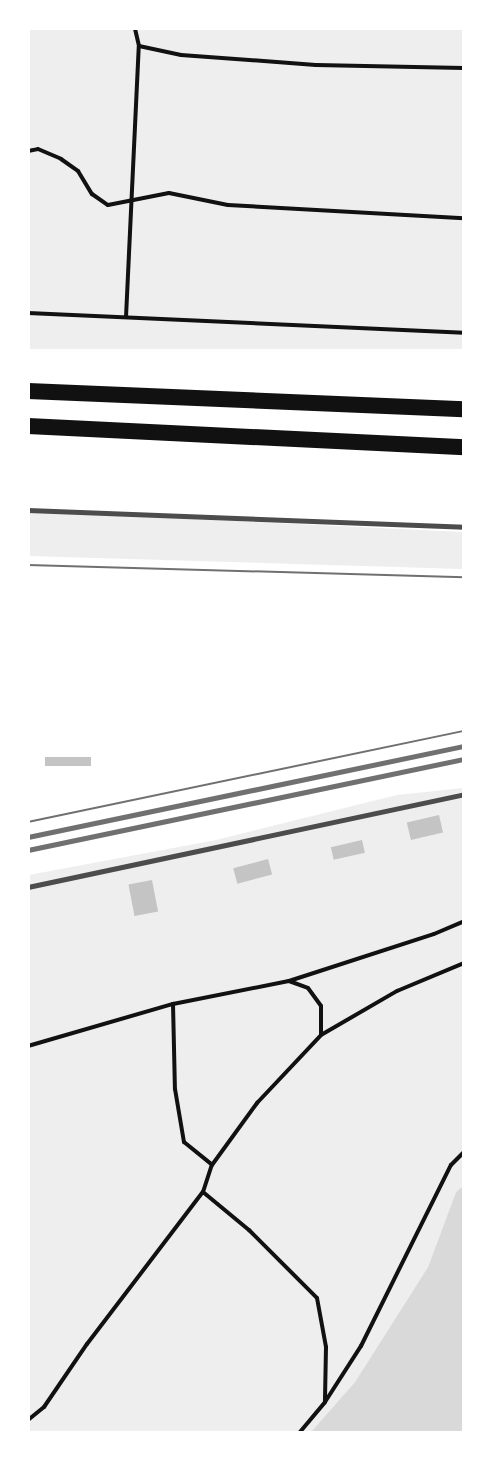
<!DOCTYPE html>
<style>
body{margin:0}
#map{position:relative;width:492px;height:1461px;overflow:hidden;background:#fff;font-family:"PT Sans Narrow",sans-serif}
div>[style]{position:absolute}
.green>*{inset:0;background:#eee;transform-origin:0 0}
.water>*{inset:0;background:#d9d9d9}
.building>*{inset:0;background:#c4c4c4;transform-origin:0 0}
.path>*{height:4px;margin:-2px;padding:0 2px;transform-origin:2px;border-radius:2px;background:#111}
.service>*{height:4.5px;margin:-2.25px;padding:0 2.25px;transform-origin:2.25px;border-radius:2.25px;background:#4c4c4c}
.motorway>*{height:16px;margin:-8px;padding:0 8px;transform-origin:8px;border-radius:8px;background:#111}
.tram>*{height:1.5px;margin:-0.75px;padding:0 0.75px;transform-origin:0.75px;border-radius:0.75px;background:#707070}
.rail>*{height:4.5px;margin:-2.25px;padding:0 2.25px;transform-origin:2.25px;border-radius:2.25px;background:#707070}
span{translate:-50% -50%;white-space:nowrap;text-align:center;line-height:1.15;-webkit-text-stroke:4.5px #fff;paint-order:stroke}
.frame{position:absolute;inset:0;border:30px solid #fff;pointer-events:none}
</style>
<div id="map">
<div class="green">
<div style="left:29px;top:29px;width:434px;height:320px"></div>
<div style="clip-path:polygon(28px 511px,463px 532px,463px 569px,29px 556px)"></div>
<div style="clip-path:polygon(463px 788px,463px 1186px,456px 1192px,428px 1267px,355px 1382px,311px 1432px,29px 1432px,29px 875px,216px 840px,397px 795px)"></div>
</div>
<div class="water">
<div style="clip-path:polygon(463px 1186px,463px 1432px,311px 1432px,355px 1382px,428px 1267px,456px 1192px)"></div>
</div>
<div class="building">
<div style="left:45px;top:757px;width:46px;height:9px"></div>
<div style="left:439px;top:815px;width:18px;height:33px;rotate:77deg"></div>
<div style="left:362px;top:840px;width:13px;height:32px;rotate:77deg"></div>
<div style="left:268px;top:859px;width:16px;height:36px;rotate:75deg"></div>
<div style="left:152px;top:880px;width:32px;height:24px;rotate:79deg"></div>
</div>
<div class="path">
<div style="left:139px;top:46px;width:43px;rotate:12.1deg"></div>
<div style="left:181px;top:55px;width:135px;rotate:4.2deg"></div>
<div style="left:316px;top:65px;width:148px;rotate:1.2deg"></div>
<div style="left:28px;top:151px;width:10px;rotate:-11deg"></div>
<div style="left:38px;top:149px;width:25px;rotate:23deg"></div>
<div style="left:61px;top:159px;width:21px;rotate:35deg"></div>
<div style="left:78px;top:171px;width:27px;rotate:59deg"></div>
<div style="left:92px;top:194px;width:19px;rotate:35deg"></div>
<div style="left:108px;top:205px;width:62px;rotate:-11.1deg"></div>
<div style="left:169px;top:193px;width:60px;rotate:11.5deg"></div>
<div style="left:228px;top:205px;width:236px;rotate:3.2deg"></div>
<div style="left:28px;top:313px;width:436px;rotate:2.6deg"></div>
<div style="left:126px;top:317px;width:271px;rotate:-87.3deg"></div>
<div style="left:139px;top:46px;width:18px;rotate:-103deg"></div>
<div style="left:289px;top:981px;width:20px;rotate:20deg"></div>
<div style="left:308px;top:988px;width:22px;rotate:54deg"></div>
<div style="left:321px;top:1006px;width:28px;rotate:90deg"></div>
<div style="left:173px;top:1004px;width:85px;rotate:88.7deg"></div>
<div style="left:175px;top:1089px;width:54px;rotate:80.4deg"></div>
<div style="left:184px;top:1142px;width:36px;rotate:39deg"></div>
<div style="left:28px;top:1046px;width:151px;rotate:-16.2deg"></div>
<div style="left:173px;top:1004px;width:118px;rotate:-11.2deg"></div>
<div style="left:289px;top:981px;width:152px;rotate:-18deg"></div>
<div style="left:434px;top:934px;width:33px;rotate:-23deg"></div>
<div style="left:203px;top:1192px;width:60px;rotate:39.6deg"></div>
<div style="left:249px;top:1230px;width:96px;rotate:45deg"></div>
<div style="left:317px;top:1298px;width:50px;rotate:79.6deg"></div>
<div style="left:326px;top:1347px;width:54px;rotate:91.1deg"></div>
<div style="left:28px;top:1420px;width:21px;rotate:-39deg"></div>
<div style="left:44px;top:1407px;width:76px;rotate:-55.7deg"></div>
<div style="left:87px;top:1344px;width:191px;rotate:-52.7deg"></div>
<div style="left:203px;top:1192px;width:28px;rotate:-72deg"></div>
<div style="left:212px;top:1165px;width:77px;rotate:-54deg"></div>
<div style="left:257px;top:1103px;width:93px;rotate:-46.7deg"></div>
<div style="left:321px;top:1035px;width:88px;rotate:-30.1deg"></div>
<div style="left:397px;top:991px;width:73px;rotate:-22.7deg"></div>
<div style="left:300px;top:1432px;width:39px;rotate:-50deg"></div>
<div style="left:325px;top:1402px;width:67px;rotate:-57.3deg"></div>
<div style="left:361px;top:1346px;width:202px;rotate:-63.6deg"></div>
<div style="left:451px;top:1165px;width:18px;rotate:-45deg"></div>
</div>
<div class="service">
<div style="left:28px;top:510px;width:436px;rotate:2.2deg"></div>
<div style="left:28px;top:887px;width:446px;rotate:-12deg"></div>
</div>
<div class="motorway">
<div style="left:28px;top:391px;width:436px;rotate:2.4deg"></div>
<div style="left:28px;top:426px;width:437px;rotate:2.8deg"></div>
</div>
<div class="tram">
<div style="left:28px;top:565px;width:436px;rotate:1.6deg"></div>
<div style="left:28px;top:822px;width:445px;rotate:-11.8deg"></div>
</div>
<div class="rail">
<div style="left:28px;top:837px;width:445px;rotate:-11.8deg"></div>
<div style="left:28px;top:850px;width:445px;rotate:-11.8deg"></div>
</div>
<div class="frame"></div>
</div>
